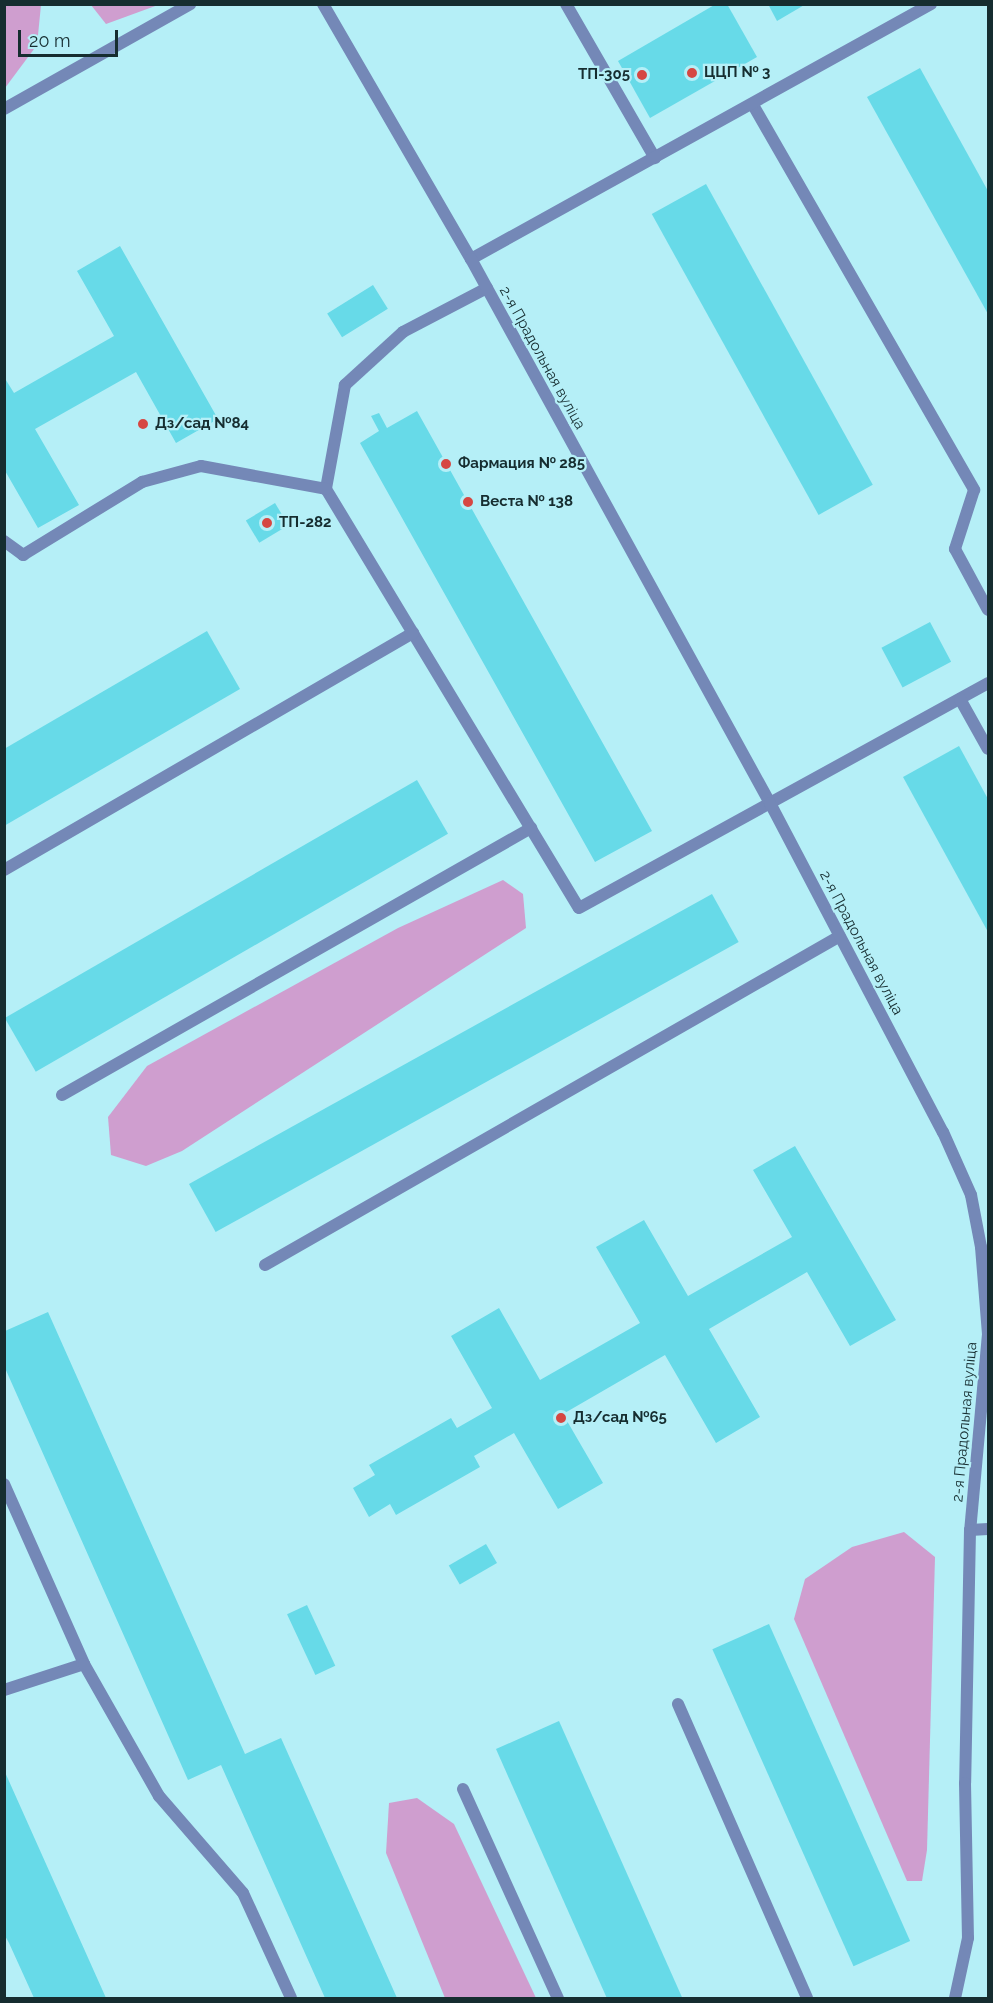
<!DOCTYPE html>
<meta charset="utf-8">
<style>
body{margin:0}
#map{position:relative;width:993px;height:2003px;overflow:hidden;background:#b5eff7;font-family:Raleway,sans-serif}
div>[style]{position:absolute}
.green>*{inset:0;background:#cf9ecf}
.building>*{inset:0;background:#67dae8;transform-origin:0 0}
.lane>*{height:12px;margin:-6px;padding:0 6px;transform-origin:6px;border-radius:6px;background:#7488b7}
.street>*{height:12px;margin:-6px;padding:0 6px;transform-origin:6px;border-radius:6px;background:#7488b7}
.dots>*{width:16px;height:16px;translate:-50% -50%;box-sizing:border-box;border:3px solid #b5eff7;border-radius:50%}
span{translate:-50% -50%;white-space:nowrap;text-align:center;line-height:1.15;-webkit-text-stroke:4.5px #b5eff7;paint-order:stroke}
.poi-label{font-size:15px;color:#162d30;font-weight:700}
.left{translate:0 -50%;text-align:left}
.right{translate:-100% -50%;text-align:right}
.street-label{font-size:15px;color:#162d30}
.frame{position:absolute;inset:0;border:6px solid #162d30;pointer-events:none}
.scale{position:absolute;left:18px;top:30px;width:100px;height:27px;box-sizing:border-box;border:3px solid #162d30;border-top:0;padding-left:8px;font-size:18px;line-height:21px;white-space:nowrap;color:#162d30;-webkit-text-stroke:4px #b5eff7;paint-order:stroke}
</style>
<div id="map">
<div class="green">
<div style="clip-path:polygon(5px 4px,41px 5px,37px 45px,5px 88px)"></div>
<div style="clip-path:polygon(91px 5px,158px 5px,106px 24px)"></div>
<div style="clip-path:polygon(503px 880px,523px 894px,526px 928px,182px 1151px,146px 1166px,111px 1155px,108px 1117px,147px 1066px,398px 928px)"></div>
<div style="clip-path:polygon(904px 1532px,935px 1557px,927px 1850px,922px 1881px,907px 1881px,794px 1619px,805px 1579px,852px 1547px)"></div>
<div style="clip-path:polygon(417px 1798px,454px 1824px,536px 1998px,445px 1998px,386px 1853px,389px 1803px)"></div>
</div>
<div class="building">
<div style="clip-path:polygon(716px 4px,727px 4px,757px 57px,650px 118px,618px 61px)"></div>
<div style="clip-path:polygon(768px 4px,806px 4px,777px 21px)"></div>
<div style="clip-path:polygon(920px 68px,988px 191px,988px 314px,867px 97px)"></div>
<div style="left:706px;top:184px;width:344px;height:62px;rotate:61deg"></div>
<div style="clip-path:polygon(120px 246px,218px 419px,176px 443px,136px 372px,35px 429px,79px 505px,38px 528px,4px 469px,4px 377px,14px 393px,114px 336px,77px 271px)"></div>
<div style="left:373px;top:285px;width:28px;height:54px;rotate:58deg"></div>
<div style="clip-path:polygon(417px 411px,652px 831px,595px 862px,360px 443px,379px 431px,371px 416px,379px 413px,387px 428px)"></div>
<div style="left:275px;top:503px;width:26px;height:34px;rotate:59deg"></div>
<div style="left:930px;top:622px;width:45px;height:55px;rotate:62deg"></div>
<div style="clip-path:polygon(207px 631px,240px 689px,4px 826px,4px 749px)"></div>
<div style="clip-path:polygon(959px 746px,988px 799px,988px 932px,903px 777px)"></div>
<div style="left:417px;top:780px;width:62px;height:476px;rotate:60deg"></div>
<div style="left:712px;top:894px;width:55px;height:598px;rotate:61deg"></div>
<div style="clip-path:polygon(795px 1146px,896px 1320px,850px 1346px,807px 1272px,709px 1329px,760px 1417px,716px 1443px,665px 1355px,563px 1414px,603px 1483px,558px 1509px,514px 1433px,474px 1456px,480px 1467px,396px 1515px,390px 1504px,369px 1517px,353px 1488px,375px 1475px,369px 1465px,451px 1418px,457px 1428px,492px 1408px,451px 1336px,499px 1308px,540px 1380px,640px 1323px,596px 1247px,644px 1220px,688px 1296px,792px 1237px,753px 1170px)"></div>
<div style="clip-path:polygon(48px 1312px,245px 1754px,281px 1738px,397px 1998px,325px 1998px,221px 1765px,188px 1780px,5px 1368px,5px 1331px)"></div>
<div style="left:486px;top:1544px;width:22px;height:43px;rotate:60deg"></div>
<div style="left:307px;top:1605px;width:67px;height:22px;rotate:65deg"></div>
<div style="left:769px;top:1624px;width:347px;height:62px;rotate:66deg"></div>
<div style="left:559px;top:1721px;width:303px;height:69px;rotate:66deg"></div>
<div style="clip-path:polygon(4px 1770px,106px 1998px,34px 1998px,9px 1943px,4px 1934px)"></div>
</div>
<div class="lane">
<div style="left:566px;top:4px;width:178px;rotate:60deg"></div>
<div style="left:753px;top:105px;width:444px;rotate:60.1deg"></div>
<div style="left:974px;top:490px;width:62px;rotate:107.9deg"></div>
<div style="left:955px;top:549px;width:69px;rotate:61.6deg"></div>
<div style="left:471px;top:259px;width:526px;rotate:-29deg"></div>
<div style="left:487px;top:288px;width:95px;rotate:152.4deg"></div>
<div style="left:403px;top:332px;width:79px;rotate:137.6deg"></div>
<div style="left:345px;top:385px;width:106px;rotate:100.4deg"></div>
<div style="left:326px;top:489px;width:489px;rotate:58.9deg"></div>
<div style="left:579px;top:908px;width:467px;rotate:-28.8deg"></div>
<div style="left:4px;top:541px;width:24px;rotate:36deg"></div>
<div style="left:23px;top:555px;width:140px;rotate:-31.5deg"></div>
<div style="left:142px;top:482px;width:61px;rotate:-15.2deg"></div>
<div style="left:201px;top:466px;width:127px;rotate:10.4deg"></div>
<div style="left:960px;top:699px;width:57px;rotate:60.8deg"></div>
<div style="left:4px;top:870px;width:473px;rotate:-30.1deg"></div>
<div style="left:62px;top:1095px;width:540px;rotate:-29.65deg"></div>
<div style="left:265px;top:1265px;width:662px;rotate:-29.78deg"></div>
<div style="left:4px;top:1484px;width:197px;rotate:66deg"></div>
<div style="left:84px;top:1664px;width:84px;rotate:162deg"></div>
<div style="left:970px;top:1530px;width:18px;rotate:-3deg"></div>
<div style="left:84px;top:1664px;width:152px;rotate:60.4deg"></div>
<div style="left:159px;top:1796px;width:128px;rotate:49.1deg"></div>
<div style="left:243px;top:1893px;width:115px;rotate:65.4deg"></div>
<div style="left:678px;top:1704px;width:321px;rotate:66.3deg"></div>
<div style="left:463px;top:1789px;width:230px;rotate:65.6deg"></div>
</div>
<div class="street">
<div style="left:323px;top:4px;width:295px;rotate:59.9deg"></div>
<div style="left:471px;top:259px;width:621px;rotate:61.21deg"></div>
<div style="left:770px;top:803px;width:372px;rotate:62.3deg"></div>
<div style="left:943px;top:1132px;width:69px;rotate:66deg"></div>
<div style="left:971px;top:1195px;width:53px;rotate:79.1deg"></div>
<div style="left:981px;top:1247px;width:87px;rotate:85.4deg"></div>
<div style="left:988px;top:1334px;width:197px;rotate:95.2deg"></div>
<div style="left:970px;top:1530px;width:253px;rotate:91.1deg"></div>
<div style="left:965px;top:1783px;width:155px;rotate:88.9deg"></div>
<div style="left:968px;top:1938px;width:61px;rotate:102.2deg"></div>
<div style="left:4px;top:109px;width:214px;rotate:-29.4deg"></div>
</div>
<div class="dots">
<div style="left:692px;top:73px;background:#d64742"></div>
<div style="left:642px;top:75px;background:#d64742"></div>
<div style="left:143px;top:424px;background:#d64742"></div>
<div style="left:446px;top:464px;background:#d64742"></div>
<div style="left:468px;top:502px;background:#d64742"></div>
<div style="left:267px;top:523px;background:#d64742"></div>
<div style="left:561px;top:1418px;background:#d64742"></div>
</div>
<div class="poi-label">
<span class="left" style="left:704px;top:73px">ЦЦП № 3</span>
<span class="right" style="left:630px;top:75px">ТП-305</span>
<span class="left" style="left:155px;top:424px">Дз/сад №84</span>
<span class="left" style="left:458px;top:464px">Фармация № 285</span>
<span class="left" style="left:480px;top:502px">Веста № 138</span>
<span class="left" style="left:279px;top:523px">ТП-282</span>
<span class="left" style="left:573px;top:1418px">Дз/сад №65</span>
</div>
<div class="street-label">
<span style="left:542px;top:358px;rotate:61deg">2-я Прадольная вуліца</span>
<span style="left:861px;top:943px;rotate:62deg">2-я Прадольная вуліца</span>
<span style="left:965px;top:1422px;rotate:-85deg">2-я Прадольная вуліца</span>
</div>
<div class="frame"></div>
<div class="scale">20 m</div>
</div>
